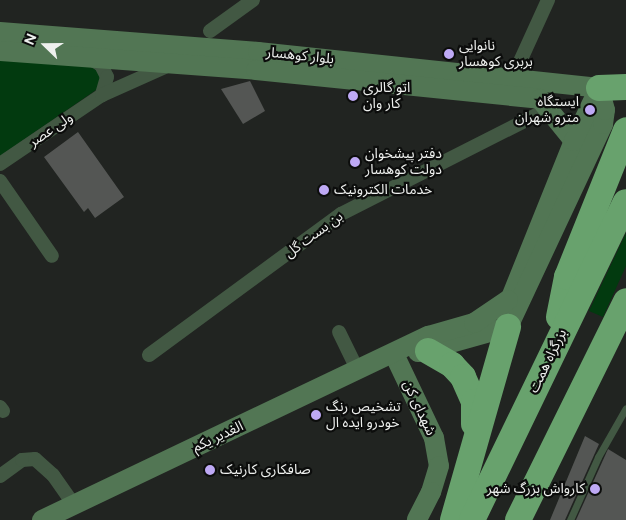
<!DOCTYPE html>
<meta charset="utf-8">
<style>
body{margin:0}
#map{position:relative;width:626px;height:520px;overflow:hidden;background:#212421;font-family:Figtree,"Noto Sans Arabic",sans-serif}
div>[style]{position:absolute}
.green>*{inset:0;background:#023a0f}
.building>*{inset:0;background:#545654}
.lane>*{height:7px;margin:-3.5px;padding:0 3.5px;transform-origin:3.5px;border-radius:3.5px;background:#425843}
.street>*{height:14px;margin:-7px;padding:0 7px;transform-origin:7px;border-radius:7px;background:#425843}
.secondary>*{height:20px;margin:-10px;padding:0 10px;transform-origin:10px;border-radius:10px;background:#527654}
.highway>*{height:26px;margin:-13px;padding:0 13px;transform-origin:13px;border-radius:13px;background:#68a26d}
.dots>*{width:14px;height:14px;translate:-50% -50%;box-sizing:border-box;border:2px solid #0c0d0c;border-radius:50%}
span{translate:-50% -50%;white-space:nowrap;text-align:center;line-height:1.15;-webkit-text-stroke:4.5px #0c0d0c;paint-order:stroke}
.poi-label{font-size:14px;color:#eef0ee}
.left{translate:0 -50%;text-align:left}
.right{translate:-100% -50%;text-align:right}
.street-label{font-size:14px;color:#eef0ee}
.north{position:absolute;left:20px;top:20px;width:50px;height:50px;-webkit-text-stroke:4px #0c0d0c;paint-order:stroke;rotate:292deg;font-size:14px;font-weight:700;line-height:20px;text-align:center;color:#eef0ee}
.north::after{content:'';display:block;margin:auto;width:18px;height:22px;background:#eef0ee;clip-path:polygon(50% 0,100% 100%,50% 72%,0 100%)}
</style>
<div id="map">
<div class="green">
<div style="clip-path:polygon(0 57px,88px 64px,101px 73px,99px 88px,0 156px)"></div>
<div style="clip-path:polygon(626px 233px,626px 266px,603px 317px,589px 311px)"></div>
</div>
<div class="building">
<div style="clip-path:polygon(250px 81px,265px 111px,243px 124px,221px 89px)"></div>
<div style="clip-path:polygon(78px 132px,124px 197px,95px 218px,88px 208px,84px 212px,44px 157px)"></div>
<div style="clip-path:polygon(585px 436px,599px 444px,565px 520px,550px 520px)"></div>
<div style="clip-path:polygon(608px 449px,626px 460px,626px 520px,576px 520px)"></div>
</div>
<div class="lane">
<div style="left:570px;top:520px;width:69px;rotate:-66deg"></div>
<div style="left:598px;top:457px;width:56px;rotate:-60.3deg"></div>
</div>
<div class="street">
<div style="left:210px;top:31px;width:53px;rotate:-35.8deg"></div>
<div style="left:89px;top:58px;width:14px;rotate:30deg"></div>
<div style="left:101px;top:65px;width:13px;rotate:63deg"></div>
<div style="left:107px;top:77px;width:19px;rotate:106deg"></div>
<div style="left:512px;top:79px;width:87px;rotate:-65.5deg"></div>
<div style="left:0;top:164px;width:123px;rotate:-34.1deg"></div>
<div style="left:102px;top:95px;width:71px;rotate:-24deg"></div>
<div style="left:0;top:181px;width:91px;rotate:55.3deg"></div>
<div style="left:339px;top:332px;width:43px;rotate:64deg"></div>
<div style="left:149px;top:355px;width:238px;rotate:-36.3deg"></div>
<div style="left:341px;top:214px;width:230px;rotate:-26.9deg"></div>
<div style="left:0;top:407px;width:5px;rotate:53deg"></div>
<div style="left:0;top:476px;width:27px;rotate:-36deg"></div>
<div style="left:22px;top:460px;width:13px;rotate:-4deg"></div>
<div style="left:35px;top:459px;width:24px;rotate:42deg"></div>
<div style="left:53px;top:475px;width:37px;rotate:55deg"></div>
</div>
<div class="secondary">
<div style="left:0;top:32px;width:259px;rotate:4.4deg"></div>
<div style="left:258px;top:52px;width:343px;rotate:6deg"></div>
<div style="left:0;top:51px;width:257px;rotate:4.2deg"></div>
<div style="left:256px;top:70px;width:285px;rotate:5.8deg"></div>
<div style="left:540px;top:99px;width:54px;rotate:51deg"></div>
<div style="left:508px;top:305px;width:177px;rotate:-68.1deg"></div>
<div style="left:574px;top:141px;width:59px;rotate:-64.7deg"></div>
<div style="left:418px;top:352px;width:93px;rotate:-15.5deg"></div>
<div style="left:508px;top:327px;width:224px;rotate:-64.9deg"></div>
<div style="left:603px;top:124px;width:14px;rotate:-82deg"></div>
<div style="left:605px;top:110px;width:23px;rotate:-105deg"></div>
<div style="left:394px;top:354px;width:93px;rotate:64.5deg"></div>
<div style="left:434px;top:438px;width:28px;rotate:80deg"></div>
<div style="left:439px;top:466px;width:27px;rotate:107deg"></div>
<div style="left:431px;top:492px;width:31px;rotate:117deg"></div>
<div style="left:42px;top:520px;width:428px;rotate:-25.5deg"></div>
<div style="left:428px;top:336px;width:48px;rotate:-15.8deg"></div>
<div style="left:474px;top:323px;width:41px;rotate:-34.1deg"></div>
</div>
<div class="highway">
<div style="left:599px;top:88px;width:27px;rotate:-2deg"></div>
<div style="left:559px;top:317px;width:41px;rotate:-78.7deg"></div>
<div style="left:567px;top:277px;width:158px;rotate:-68.1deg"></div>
<div style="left:428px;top:351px;width:28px;rotate:30deg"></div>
<div style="left:452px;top:365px;width:16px;rotate:47deg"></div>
<div style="left:463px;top:377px;width:27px;rotate:66deg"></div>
<div style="left:474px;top:402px;width:22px;rotate:90deg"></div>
<div style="left:453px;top:520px;width:201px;rotate:-74.1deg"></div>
<div style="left:472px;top:520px;width:353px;rotate:-64.2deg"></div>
<div style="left:518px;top:520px;width:244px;rotate:-63.7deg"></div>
</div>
<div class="dots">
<div style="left:449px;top:54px;background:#bea9f5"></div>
<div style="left:353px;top:96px;background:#bea9f5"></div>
<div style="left:590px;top:110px;background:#bea9f5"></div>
<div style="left:355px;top:162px;background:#bea9f5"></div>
<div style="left:324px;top:190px;background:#bea9f5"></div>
<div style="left:316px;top:415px;background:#bea9f5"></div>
<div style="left:210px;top:470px;background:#bea9f5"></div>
<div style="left:595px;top:489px;background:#bea9f5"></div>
</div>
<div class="poi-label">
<span class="left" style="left:459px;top:54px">نانوایی<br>بربری کوهسار</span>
<span class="left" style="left:363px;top:96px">اتو گالری<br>کار وان</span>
<span class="right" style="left:579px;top:110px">ایستگاه<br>مترو شهران</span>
<span class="left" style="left:365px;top:162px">دفتر پیشخوان<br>دولت کوهسار</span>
<span class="left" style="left:334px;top:190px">خدمات الکترونیک</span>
<span class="left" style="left:326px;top:415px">تشخیص رنگ<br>خودرو ایده ال</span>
<span class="left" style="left:220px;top:470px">صافکاری کارنیک</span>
<span class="right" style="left:585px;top:489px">کارواش بزرگ شهر</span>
</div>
<div class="street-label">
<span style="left:300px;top:56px;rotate:6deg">بلوار کوهسار</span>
<span style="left:51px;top:130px;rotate:-34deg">ولی عصر</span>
<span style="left:314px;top:235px;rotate:-36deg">بن بست گل</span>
<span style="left:548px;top:361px;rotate:-64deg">بزرگراه همت</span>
<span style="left:419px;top:408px;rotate:65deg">شهدای کن</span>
<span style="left:218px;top:437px;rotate:-25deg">الغدیر یکم</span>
</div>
<div class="north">N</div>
</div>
